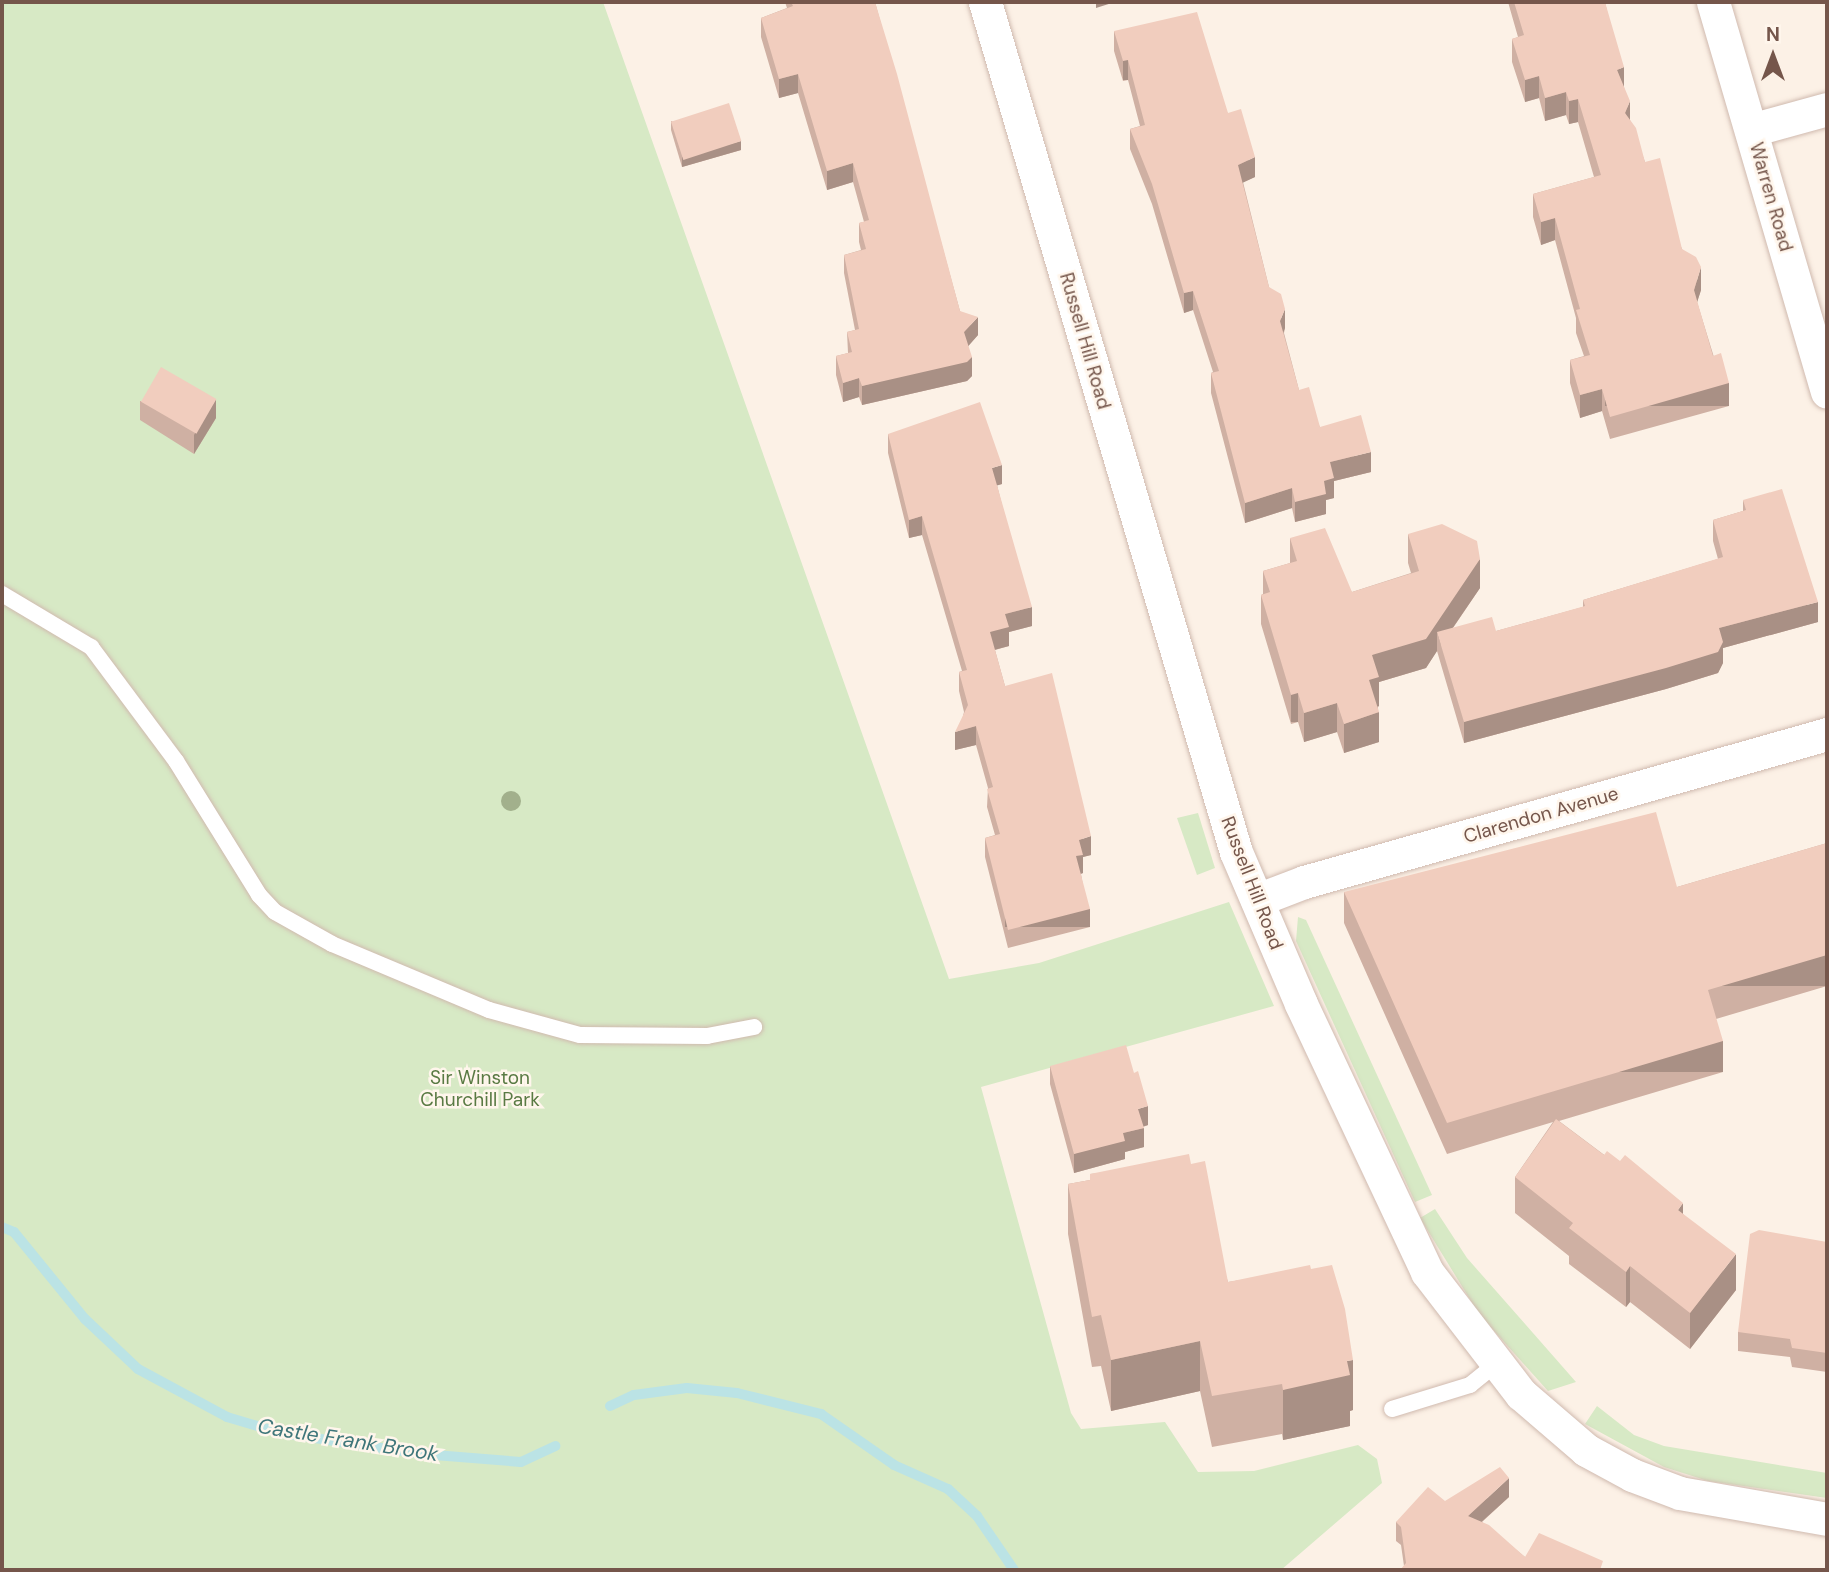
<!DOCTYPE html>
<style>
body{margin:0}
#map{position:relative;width:1829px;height:1572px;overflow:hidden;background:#fcf1e6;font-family:"DM Sans",sans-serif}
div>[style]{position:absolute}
.green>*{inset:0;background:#d7e9c5}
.stream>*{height:10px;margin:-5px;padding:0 5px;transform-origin:5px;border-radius:5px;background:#bbe3e5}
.roads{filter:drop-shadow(0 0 2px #d0baaf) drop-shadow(0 0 2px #d0baaf)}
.lane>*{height:16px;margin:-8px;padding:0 8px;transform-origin:8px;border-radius:8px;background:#fff}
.street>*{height:33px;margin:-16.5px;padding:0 16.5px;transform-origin:16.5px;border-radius:16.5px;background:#fff}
.trees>*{width:20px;height:20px;margin:-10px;border-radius:50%;background:#a2b08c}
.wall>*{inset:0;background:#cfb0a3}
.shaded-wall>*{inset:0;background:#a99085;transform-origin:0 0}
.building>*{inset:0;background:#f1cdbe;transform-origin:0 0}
span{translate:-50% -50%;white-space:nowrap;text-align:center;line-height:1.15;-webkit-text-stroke:5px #fff6ec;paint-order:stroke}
.street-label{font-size:19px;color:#75564b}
.park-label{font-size:19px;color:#597a43}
.water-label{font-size:21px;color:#3f767a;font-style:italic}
.frame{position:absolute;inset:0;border:4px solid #75564b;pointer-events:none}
.north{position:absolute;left:1738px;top:21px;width:70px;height:70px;-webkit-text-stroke:5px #fff6ec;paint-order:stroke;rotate:0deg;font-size:19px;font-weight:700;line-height:28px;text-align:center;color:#75564b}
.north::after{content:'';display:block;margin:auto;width:24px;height:32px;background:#75564b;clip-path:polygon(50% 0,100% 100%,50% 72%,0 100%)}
</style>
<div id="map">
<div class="green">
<div style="clip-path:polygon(2px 2px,603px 2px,949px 979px,1039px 963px,1229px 902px,1274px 1006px,981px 1087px,1071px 1413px,1081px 1429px,1165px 1422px,1198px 1472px,1254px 1471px,1358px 1445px,1377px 1459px,1382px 1483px,1281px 1570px,2px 1570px)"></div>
<div style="clip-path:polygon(1198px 813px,1215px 868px,1197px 875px,1177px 818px)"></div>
<div style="clip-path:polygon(1298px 917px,1306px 920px,1432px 1195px,1415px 1202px,1296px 941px)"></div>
<div style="clip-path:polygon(1435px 1209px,1467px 1258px,1576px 1382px,1548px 1391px,1479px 1314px,1420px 1218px)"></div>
<div style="clip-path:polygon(1597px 1406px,1634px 1435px,1664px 1446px,1827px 1473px,1827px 1498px,1708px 1481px,1664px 1467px,1585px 1424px)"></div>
</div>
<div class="stream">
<div style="left:2px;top:1227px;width:13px;rotate:23deg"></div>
<div style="left:14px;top:1232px;width:112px;rotate:50.8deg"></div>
<div style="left:85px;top:1319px;width:73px;rotate:43.3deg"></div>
<div style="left:138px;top:1369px;width:101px;rotate:28.3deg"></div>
<div style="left:227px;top:1417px;width:56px;rotate:16.5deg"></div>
<div style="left:281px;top:1433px;width:143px;rotate:8.5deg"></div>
<div style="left:422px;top:1454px;width:99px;rotate:4.6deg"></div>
<div style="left:521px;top:1462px;width:38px;rotate:-25deg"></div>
<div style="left:610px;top:1406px;width:26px;rotate:-25deg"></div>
<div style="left:634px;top:1395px;width:53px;rotate:-7.5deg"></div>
<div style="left:687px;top:1388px;width:50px;rotate:5.7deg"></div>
<div style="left:737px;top:1393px;width:87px;rotate:14deg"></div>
<div style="left:821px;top:1414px;width:89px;rotate:34.9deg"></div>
<div style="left:894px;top:1465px;width:59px;rotate:24deg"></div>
<div style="left:948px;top:1489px;width:40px;rotate:43deg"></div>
<div style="left:977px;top:1516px;width:65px;rotate:55.6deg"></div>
</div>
<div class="roads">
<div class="lane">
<div style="left:2px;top:594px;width:104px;rotate:30.8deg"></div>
<div style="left:91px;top:647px;width:142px;rotate:53.3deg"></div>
<div style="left:176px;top:761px;width:158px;rotate:58.2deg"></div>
<div style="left:259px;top:895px;width:23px;rotate:47deg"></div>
<div style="left:275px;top:912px;width:65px;rotate:29.3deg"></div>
<div style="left:332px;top:944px;width:170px;rotate:22.8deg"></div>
<div style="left:489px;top:1010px;width:94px;rotate:15.4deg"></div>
<div style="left:580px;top:1035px;width:127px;rotate:0.5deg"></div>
<div style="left:707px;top:1036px;width:48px;rotate:-10.8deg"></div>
<div style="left:1392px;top:1409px;width:82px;rotate:-17.1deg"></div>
<div style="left:1470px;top:1385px;width:33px;rotate:-39deg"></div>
</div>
<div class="street">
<div style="left:985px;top:2px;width:886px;rotate:73.55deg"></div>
<div style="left:1236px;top:852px;width:165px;rotate:66.8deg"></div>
<div style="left:1301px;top:1004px;width:296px;rotate:64.8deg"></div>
<div style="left:1427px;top:1272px;width:154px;rotate:52.4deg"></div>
<div style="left:1521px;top:1394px;width:86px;rotate:40.7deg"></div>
<div style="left:1586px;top:1450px;width:52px;rotate:28.5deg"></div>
<div style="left:1632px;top:1475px;width:51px;rotate:20.6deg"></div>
<div style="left:1680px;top:1493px;width:149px;rotate:10deg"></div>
<div style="left:1713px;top:2px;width:406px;rotate:73.7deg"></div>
<div style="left:1751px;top:130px;width:79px;rotate:-15.4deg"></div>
<div style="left:1257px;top:900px;width:50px;rotate:-21deg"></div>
<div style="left:1304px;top:882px;width:544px;rotate:-15.8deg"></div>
</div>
</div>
<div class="trees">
<div style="left:511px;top:801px"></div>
</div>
<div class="wall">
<div style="clip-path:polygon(785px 2px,875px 2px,960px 311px,978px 335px,968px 346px,972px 376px,967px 381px,862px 405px,859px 397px,843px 402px,836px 375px,836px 356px,848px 353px,847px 332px,855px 330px,844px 273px,844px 255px,861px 250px,859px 242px,859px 223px,864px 222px,853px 182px,827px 190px,798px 93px,779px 98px,761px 37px,761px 18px,787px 8px)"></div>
<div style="clip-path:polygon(1508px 2px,1605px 2px,1624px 87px,1630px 120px,1645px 162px,1682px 249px,1701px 290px,1697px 302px,1729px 406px,1610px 439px,1602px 411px,1580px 418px,1570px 383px,1570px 360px,1584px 356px,1576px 333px,1576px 318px,1555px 240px,1541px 245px,1533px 217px,1533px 194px,1594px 177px,1578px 122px,1569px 124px,1566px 115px,1545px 121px,1539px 98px,1525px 102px,1512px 62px,1512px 39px,1518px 37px)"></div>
<div style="clip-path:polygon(1114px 31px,1228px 113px,1255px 177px,1243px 182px,1269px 287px,1285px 328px,1284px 333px,1299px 390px,1320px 427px,1371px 472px,1334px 481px,1334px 498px,1326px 500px,1326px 514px,1295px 522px,1292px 508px,1245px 523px,1211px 393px,1211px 373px,1213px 372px,1193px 310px,1184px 313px,1152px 204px,1130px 149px,1130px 129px,1140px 126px,1128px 80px,1123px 81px,1114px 51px)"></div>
<div style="clip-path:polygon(671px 121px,741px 150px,682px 167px,671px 130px)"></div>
<div style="clip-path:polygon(140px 401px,216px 418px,194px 454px,140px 420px)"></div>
<div style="clip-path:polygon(888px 434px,1002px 484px,997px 485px,1032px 626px,1009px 632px,1009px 646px,995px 650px,1005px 686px,1091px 855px,1083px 857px,1083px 873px,1081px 874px,1090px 927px,1008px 948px,985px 857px,985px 838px,995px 835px,987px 807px,988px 788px,976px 745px,955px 750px,964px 712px,959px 691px,959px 672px,962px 671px,922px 535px,909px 538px,888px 453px)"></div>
<div style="clip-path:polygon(1743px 500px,1818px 622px,1723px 648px,1723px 663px,1718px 673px,1666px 689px,1464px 743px,1437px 651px,1426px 668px,1379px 682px,1379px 706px,1378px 707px,1379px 742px,1344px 753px,1337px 732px,1304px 742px,1298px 722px,1291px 724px,1261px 624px,1261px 595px,1263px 594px,1263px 571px,1290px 563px,1290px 538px,1352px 592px,1411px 573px,1408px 563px,1408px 534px,1480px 588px,1453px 628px,1496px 631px,1583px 607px,1583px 600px,1718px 559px,1713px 541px,1713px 520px,1743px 511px)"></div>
<div style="clip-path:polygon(1827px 843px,1827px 986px,1716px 1019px,1723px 1072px,1559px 1121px,1683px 1214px,1736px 1290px,1690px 1349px,1630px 1302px,1626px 1307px,1569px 1264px,1569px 1256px,1515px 1213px,1515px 1177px,1553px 1122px,1447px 1154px,1344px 923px,1344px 892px,1677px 887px)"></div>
<div style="clip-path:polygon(1050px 1066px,1148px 1125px,1143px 1127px,1144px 1147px,1125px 1152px,1125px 1159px,1074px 1173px,1050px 1084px)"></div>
<div style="clip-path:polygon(1191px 1164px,1228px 1282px,1311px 1269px,1353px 1410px,1350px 1411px,1350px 1426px,1283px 1440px,1282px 1434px,1212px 1447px,1200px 1391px,1111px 1411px,1101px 1366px,1092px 1367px,1068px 1234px,1068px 1184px,1090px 1180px,1090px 1174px)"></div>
<div style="clip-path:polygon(1827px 1242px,1827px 1372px,1792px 1367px,1790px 1357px,1738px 1351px,1738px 1332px)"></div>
<div style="clip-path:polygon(1509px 1497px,1482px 1522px,1525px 1557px,1603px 1570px,1404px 1566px,1401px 1545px,1396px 1541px,1396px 1522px,1445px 1501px)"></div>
</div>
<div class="shaded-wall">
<div style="clip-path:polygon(1096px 2px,1115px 2px,1096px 8px)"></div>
<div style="left:1128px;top:60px;width:20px;height:5px;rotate:90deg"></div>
<div style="clip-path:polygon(1624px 67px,1624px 90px,1617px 70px)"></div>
<div style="clip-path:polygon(798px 74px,798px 93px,779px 98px,779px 79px)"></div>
<div style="clip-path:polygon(1539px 76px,1539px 98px,1525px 102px,1525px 80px)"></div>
<div style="clip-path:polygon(1566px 92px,1566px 115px,1545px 121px,1545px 98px)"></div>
<div style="clip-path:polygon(1578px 99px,1578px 122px,1569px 124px,1569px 101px)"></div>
<div style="clip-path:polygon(1630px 101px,1630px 124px,1625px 113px)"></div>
<div style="clip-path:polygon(741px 141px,741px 150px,682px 167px,682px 157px)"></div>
<div style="clip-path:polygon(1255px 157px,1255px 177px,1238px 185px,1238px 165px)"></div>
<div style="clip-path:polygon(853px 163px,853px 182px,827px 190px,827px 171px)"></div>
<div style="clip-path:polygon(1555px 218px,1555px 240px,1541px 245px,1541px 222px)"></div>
<div style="clip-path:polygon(1701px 267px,1701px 290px,1694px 312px,1694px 290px)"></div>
<div style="clip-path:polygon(1193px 291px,1193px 310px,1184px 313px,1184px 293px)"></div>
<div style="clip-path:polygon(1285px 309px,1285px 328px,1280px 341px,1280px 321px)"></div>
<div style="clip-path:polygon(978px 317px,978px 335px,964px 351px,964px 332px)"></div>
<div style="clip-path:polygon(972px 357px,972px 376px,967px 381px,862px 405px,862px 386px)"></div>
<div style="clip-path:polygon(859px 378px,859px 397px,843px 402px,843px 383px)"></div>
<div style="left:1729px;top:383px;width:23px;height:124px;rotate:90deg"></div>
<div style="clip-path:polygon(1602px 389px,1602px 411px,1580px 418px,1580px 395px)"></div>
<div style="clip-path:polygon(216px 399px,216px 418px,194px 454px,194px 435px)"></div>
<div style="clip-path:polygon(1371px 452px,1371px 472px,1334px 481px,1334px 498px,1326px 500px,1326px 514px,1295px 522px,1295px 502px,1324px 481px,1330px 462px)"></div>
<div style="clip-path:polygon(1002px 465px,1002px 484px,992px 487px,992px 468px)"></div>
<div style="clip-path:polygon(1292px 488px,1292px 508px,1245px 523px,1245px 503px)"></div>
<div style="clip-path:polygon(922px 516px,922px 535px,909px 538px,909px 520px)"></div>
<div style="clip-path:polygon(1480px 559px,1480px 588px,1441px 645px,1437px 632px,1437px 651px,1426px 668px,1379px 682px,1379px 706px,1369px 709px,1369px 680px,1372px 655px)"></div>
<div style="clip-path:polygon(1818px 602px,1818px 622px,1723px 648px,1723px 663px,1718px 673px,1666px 689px,1464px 743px,1464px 722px,1719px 628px)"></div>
<div style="clip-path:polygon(1032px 607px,1032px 626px,1009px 632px,1009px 646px,990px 651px,990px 632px,1005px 614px)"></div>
<div style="left:1298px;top:693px;width:29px;height:7px;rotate:90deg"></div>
<div style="clip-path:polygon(1337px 703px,1337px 732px,1304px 742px,1304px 713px)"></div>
<div style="clip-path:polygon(1379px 712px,1379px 742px,1344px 753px,1344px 724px)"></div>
<div style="clip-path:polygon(976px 726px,976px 745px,955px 750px,955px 732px)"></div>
<div style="clip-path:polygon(1091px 836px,1091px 855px,1083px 857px,1083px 873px,1076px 875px,1076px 856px,1079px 840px)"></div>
<div style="left:1090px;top:909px;width:18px;height:85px;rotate:90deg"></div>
<div style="left:1827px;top:955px;width:31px;height:124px;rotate:90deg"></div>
<div style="left:1723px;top:1041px;width:31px;height:288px;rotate:90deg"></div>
<div style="clip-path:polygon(1148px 1106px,1148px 1125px,1138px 1128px,1138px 1109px)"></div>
<div style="clip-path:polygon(1144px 1128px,1144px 1147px,1125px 1152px,1125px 1159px,1074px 1173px,1074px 1154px,1123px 1133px)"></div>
<div style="clip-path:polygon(1683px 1203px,1683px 1239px,1678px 1210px)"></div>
<div style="clip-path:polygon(1736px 1254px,1736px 1290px,1690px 1349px,1690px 1313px)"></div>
<div style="clip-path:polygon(1630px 1266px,1630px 1302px,1626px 1307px,1626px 1272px)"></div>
<div style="clip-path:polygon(1200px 1341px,1200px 1391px,1111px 1411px,1111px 1360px)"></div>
<div style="clip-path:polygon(1353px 1360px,1353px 1410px,1350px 1411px,1350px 1426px,1283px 1440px,1283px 1390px,1347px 1361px)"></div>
<div style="clip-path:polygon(1509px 1478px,1509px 1497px,1468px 1534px,1468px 1516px)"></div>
</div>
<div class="building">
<div style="clip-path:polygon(791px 2px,875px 2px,897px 74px,960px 311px,978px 317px,964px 332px,972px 357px,967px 362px,862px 386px,859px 378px,843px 383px,836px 356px,852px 352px,847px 332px,859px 329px,844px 255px,866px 249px,859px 223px,869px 220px,853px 163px,827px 171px,798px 74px,779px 79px,761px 18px,793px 6px)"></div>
<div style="clip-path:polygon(1514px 2px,1605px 2px,1624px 67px,1617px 70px,1630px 101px,1625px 113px,1636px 128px,1645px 162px,1660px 158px,1682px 249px,1696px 257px,1701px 267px,1694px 290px,1713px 356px,1721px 353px,1729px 383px,1610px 417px,1602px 389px,1580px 395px,1570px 360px,1590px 355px,1576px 310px,1580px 309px,1555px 218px,1541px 222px,1533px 194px,1601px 175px,1578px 99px,1569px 101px,1566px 92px,1545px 98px,1539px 76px,1525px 80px,1512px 39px,1524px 35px)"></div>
<div style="clip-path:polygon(1197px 12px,1228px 113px,1241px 109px,1255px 157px,1238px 165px,1269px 287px,1281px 294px,1285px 309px,1280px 321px,1299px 390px,1309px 387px,1320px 427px,1361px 415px,1371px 452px,1330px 462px,1334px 478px,1324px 481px,1326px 494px,1295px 502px,1292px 488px,1245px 503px,1211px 373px,1219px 371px,1193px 291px,1184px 293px,1152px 184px,1130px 129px,1145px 125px,1128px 60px,1123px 61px,1114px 31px)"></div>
<div style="left:729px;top:103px;width:40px;height:61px;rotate:72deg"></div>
<div style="left:161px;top:367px;width:64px;height:40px;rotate:30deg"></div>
<div style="clip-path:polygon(980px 402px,1002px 465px,992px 468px,1032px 607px,1005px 614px,1009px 627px,990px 632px,1005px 686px,1052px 673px,1091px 836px,1079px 840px,1083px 855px,1076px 856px,1090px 909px,1008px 930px,985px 838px,1000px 834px,987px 789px,993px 787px,976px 726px,955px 732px,968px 705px,959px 672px,967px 670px,922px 516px,909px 520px,888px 434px)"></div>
<div style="clip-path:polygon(1782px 489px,1818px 602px,1719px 628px,1723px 642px,1718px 652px,1666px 668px,1464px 722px,1437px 632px,1492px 617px,1496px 631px,1585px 606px,1583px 600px,1723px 557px,1713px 520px,1746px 510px,1743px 500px)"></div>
<div style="clip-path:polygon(1442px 524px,1477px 541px,1480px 559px,1426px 639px,1372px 655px,1379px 677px,1369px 680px,1379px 712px,1344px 724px,1337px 703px,1304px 713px,1298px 693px,1291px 695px,1261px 595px,1270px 592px,1263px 571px,1297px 561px,1290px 538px,1325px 528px,1352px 592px,1419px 571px,1408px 534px)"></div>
<div style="clip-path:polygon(1656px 812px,1677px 887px,1827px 843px,1827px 955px,1708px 990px,1723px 1041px,1447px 1123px,1344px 892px)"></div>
<div style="clip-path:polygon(1126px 1045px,1134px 1073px,1138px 1071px,1148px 1106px,1138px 1109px,1144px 1128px,1123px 1133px,1125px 1141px,1074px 1154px,1050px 1066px)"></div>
<div style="clip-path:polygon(1556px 1119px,1604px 1155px,1607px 1151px,1620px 1161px,1625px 1155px,1683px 1203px,1678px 1210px,1736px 1254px,1690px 1313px,1630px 1266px,1626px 1272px,1569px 1228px,1573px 1223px,1515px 1177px)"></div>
<div style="clip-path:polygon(1189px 1154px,1191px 1164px,1205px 1161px,1228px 1282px,1310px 1265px,1311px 1269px,1332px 1265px,1345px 1309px,1353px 1360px,1347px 1361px,1350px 1375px,1283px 1390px,1282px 1384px,1212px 1396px,1200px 1341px,1111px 1360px,1101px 1315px,1092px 1317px,1068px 1184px,1090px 1180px,1090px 1174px)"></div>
<div style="clip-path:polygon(1759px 1230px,1827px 1242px,1827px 1353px,1792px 1348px,1790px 1339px,1738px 1332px,1750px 1234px)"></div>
<div style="clip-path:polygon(1500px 1467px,1509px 1478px,1468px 1516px,1489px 1525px,1525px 1557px,1539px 1533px,1603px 1561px,1600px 1570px,1400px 1570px,1406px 1563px,1401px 1527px,1396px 1522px,1428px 1487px,1445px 1501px)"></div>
</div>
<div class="street-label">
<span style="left:1771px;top:197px;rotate:74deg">Warren Road</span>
<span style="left:1085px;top:341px;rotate:74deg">Russell Hill Road</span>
<span style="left:1541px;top:815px;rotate:-16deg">Clarendon Avenue</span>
<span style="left:1252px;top:883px;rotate:69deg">Russell Hill Road</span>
</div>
<div class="park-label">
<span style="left:480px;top:1089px">Sir Winston<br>Churchill Park</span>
</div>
<div class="water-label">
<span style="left:348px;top:1440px;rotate:9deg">Castle Frank Brook</span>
</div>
<div class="frame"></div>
<div class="north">N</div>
</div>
